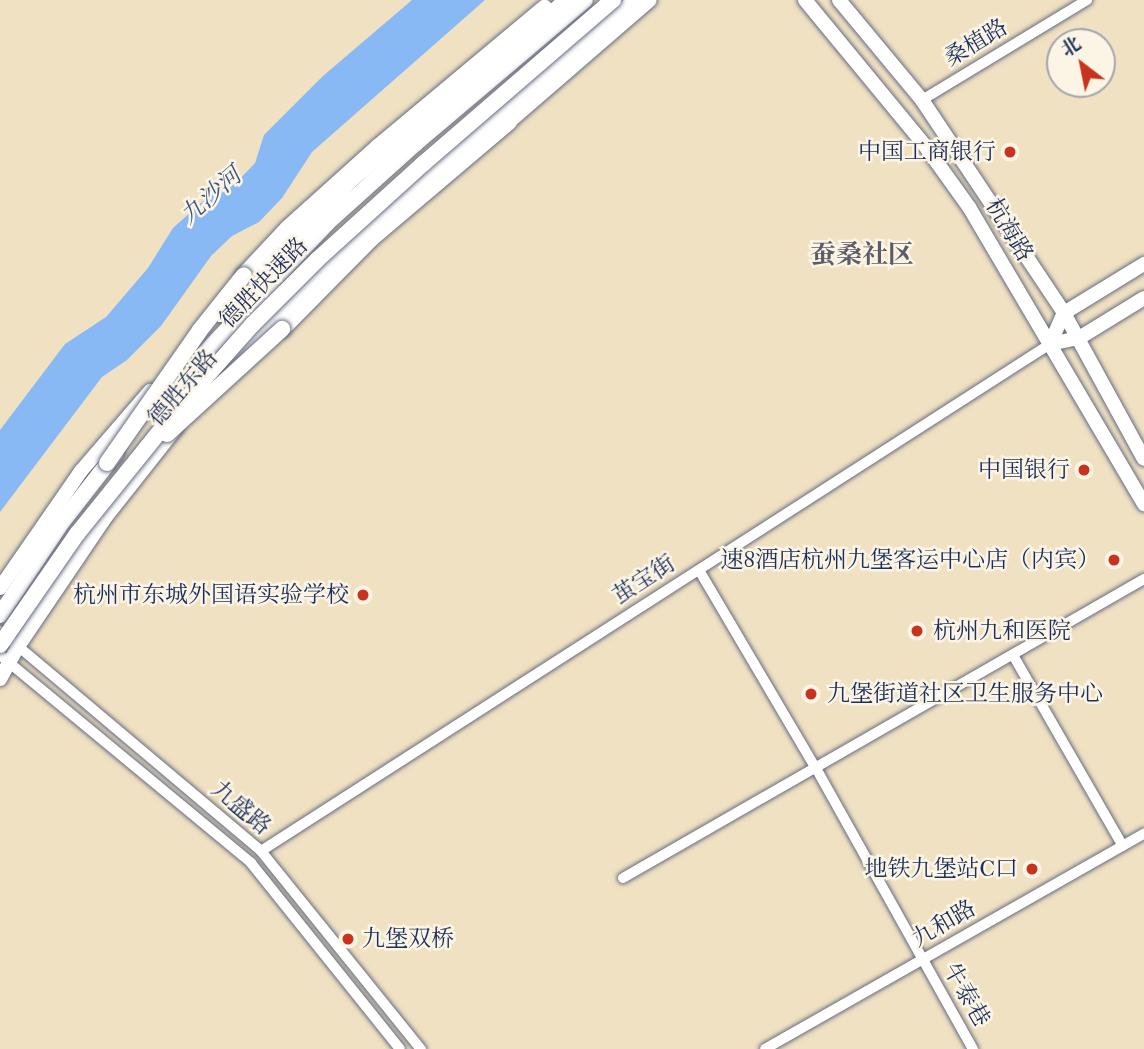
<!DOCTYPE html>
<meta charset="utf-8">
<style>
body{margin:0}
#map{position:relative;width:1144px;height:1049px;overflow:hidden;background:#f0e1c2;font-family:"IM FELL French Canon","Noto Serif SC",serif}
div>[style]{position:absolute}
.water>*{inset:0;background:#88b9f4}
.roads{filter:drop-shadow(0 0 2px #666d81) drop-shadow(0 0 2px #666d81)}
.minor>*{height:10px;margin:-5px;padding:0 5px;transform-origin:5px;border-radius:5px;background:#fff}
.major>*{height:14px;margin:-7px;padding:0 7px;transform-origin:7px;border-radius:7px;background:#fff}
.highway>*{height:16px;margin:-8px;padding:0 8px;transform-origin:8px;border-radius:8px;background:#fff}
.bridges{filter:drop-shadow(0 0 2px #666d81) drop-shadow(0 0 2px #666d81)}
.highway-bridge>*{height:16px;margin:-8px;padding:0 8px;transform-origin:8px;border-radius:8px;background:#fff}
.dots>*{width:19px;height:19px;translate:-50% -50%;box-sizing:border-box;border:4px solid #fcf5e5;border-radius:50%}
span{translate:-50% -50%;white-space:nowrap;text-align:center;line-height:1.15;-webkit-text-stroke:5px #fcf5e5;paint-order:stroke}
.street-label{font-size:23px;color:#1b2f5e}
.poi-label{font-size:23px;color:#1b2f5e}
.right{translate:-100% -50%;text-align:right}
.left{translate:0 -50%;text-align:left}
.water-label{font-size:24px;color:#3c588b;font-style:italic}
.quarter-label{font-size:26px;color:#5c5c68;font-weight:700}
.north{position:absolute;left:1046px;top:28px;width:70px;height:70px;box-sizing:border-box;background:#fcf5e5;border:2px solid #a2a6af;border-radius:50%;rotate:328deg;font-size:19px;font-weight:700;line-height:28px;text-align:center;color:#1b2f5e}
.north::after{content:'';display:block;margin:auto;width:24px;height:32px;background:#c8321e;clip-path:polygon(50% 0,100% 100%,50% 72%,0 100%)}
</style>
<div id="map">
<div class="water">
<div style="clip-path:polygon(412px 0,485px 0,312px 152px,282px 198px,259px 222px,232px 236px,211px 256px,161px 326px,127px 360px,102px 377px,0 512px,0 430px,65px 344px,106px 317px,148px 268px,173px 228px,211px 194px,235px 184px,255px 163px,264px 135px,323px 76px)"></div>
</div>
<div class="roads">
<div class="minor">
<div style="left:922px;top:100px;width:193px;rotate:-31.2deg"></div>
<div style="left:699px;top:570px;width:232px;rotate:59.5deg"></div>
<div style="left:817px;top:770px;width:320px;rotate:60.8deg"></div>
<div style="left:0;top:631px;width:341px;rotate:40.1deg"></div>
<div style="left:261px;top:851px;width:255px;rotate:51.1deg"></div>
<div style="left:0;top:655px;width:326px;rotate:39.6deg"></div>
<div style="left:251px;top:863px;width:238px;rotate:51.3deg"></div>
<div style="left:1013px;top:655px;width:220px;rotate:60.1deg"></div>
<div style="left:261px;top:851px;width:938px;rotate:-32.72deg"></div>
<div style="left:623px;top:878px;width:601px;rotate:-29.85deg"></div>
<div style="left:765px;top:1049px;width:436px;rotate:-29.6deg"></div>
</div>
<div class="major">
<div style="left:805px;top:0;width:190px;rotate:50.5deg"></div>
<div style="left:926px;top:147px;width:74px;rotate:54.4deg"></div>
<div style="left:969px;top:207px;width:345px;rotate:59.5deg"></div>
<div style="left:839px;top:0;width:130px;rotate:50.3deg"></div>
<div style="left:922px;top:100px;width:256px;rotate:56.3deg"></div>
<div style="left:1064px;top:313px;width:166px;rotate:61.3deg"></div>
<div style="left:509px;top:122px;width:186px;rotate:-40.9deg"></div>
<div style="left:1064px;top:313px;width:94px;rotate:-31.5deg"></div>
<div style="left:221px;top:315px;width:188px;rotate:-45.9deg"></div>
<div style="left:352px;top:180px;width:280px;rotate:-40.1deg"></div>
<div style="left:1050px;top:344px;width:30px;rotate:-12deg"></div>
<div style="left:1079px;top:338px;width:76px;rotate:-31.6deg"></div>
<div style="left:1050px;top:344px;width:34px;rotate:-66deg"></div>
<div style="left:227px;top:371px;width:200px;rotate:-45.2deg"></div>
<div style="left:368px;top:229px;width:351px;rotate:-40.7deg"></div>
<div style="left:0;top:588px;width:142px;rotate:-55.3deg"></div>
<div style="left:81px;top:471px;width:106px;rotate:-49.2deg"></div>
<div style="left:0;top:679px;width:39px;rotate:-61deg"></div>
<div style="left:19px;top:645px;width:153px;rotate:-55.9deg"></div>
<div style="left:105px;top:518px;width:115px;rotate:-51.7deg"></div>
</div>
<div class="highway">
<div style="left:244px;top:275px;width:64px;rotate:-46.9deg"></div>
<div style="left:288px;top:228px;width:121px;rotate:-42deg"></div>
<div style="left:378px;top:147px;width:217px;rotate:-39.9deg"></div>
<div style="left:282px;top:329px;width:127px;rotate:-45.3deg"></div>
<div style="left:371px;top:239px;width:181px;rotate:-40.3deg"></div>
<div style="left:152px;top:409px;width:255px;rotate:-46.7deg"></div>
<div style="left:327px;top:223px;width:120px;rotate:-42deg"></div>
<div style="left:416px;top:143px;width:221px;rotate:-40.2deg"></div>
<div style="left:0;top:615px;width:113px;rotate:-56.2deg"></div>
<div style="left:63px;top:521px;width:86px;rotate:-52.1deg"></div>
</div>
</div>
<div class="bridges">
<div class="highway-bridge">
<div style="left:167px;top:434px;width:156px;rotate:-42.4deg"></div>
<div style="left:107px;top:463px;width:162px;rotate:-55deg"></div>
<div style="left:200px;top:330px;width:70px;rotate:-51.3deg"></div>
<div style="left:0;top:645px;width:135px;rotate:-55.3deg"></div>
<div style="left:77px;top:534px;width:166px;rotate:-51.1deg"></div>
<div style="left:181px;top:405px;width:107px;rotate:-48.4deg"></div>
<div style="left:252px;top:325px;width:93px;rotate:-45deg"></div>
<div style="left:318px;top:259px;width:143px;rotate:-42.2deg"></div>
<div style="left:424px;top:163px;width:250px;rotate:-40.8deg"></div>
</div>
</div>
<div class="dots">
<div style="left:1010px;top:152px;background:#c8321e"></div>
<div style="left:1084px;top:470px;background:#c8321e"></div>
<div style="left:1114px;top:560px;background:#c8321e"></div>
<div style="left:363px;top:595px;background:#c8321e"></div>
<div style="left:917px;top:631px;background:#c8321e"></div>
<div style="left:811px;top:694px;background:#c8321e"></div>
<div style="left:1032px;top:869px;background:#c8321e"></div>
<div style="left:348px;top:939px;background:#c8321e"></div>
</div>
<div class="street-label">
<span style="left:976px;top:43px;rotate:-31deg">桑植路</span>
<span style="left:1009px;top:230px;rotate:59deg">杭海路</span>
<span style="left:264px;top:283px;rotate:-46deg">德胜快速路</span>
<span style="left:183px;top:388px;rotate:-49deg">德胜东路</span>
<span style="left:644px;top:580px;rotate:-33deg">茧宝街</span>
<span style="left:241px;top:808px;rotate:40deg">九盛路</span>
<span style="left:944px;top:924px;rotate:-30deg">九和路</span>
<span style="left:966px;top:995px;rotate:60deg">牛泰巷</span>
</div>
<div class="poi-label">
<span class="right" style="left:996px;top:152px">中国工商银行</span>
<span class="right" style="left:1070px;top:470px">中国银行</span>
<span class="right" style="left:1100px;top:560px">速8酒店杭州九堡客运中心店（内宾）</span>
<span class="right" style="left:349px;top:595px">杭州市东城外国语实验学校</span>
<span class="left" style="left:933px;top:631px">杭州九和医院</span>
<span class="left" style="left:827px;top:694px">九堡街道社区卫生服务中心</span>
<span class="right" style="left:1018px;top:869px">地铁九堡站C口</span>
<span class="left" style="left:362px;top:939px">九堡双桥</span>
</div>
<div class="water-label">
<span style="left:211px;top:196px;rotate:-41deg">九沙河</span>
</div>
<div class="quarter-label">
<span style="left:862px;top:255px">蚕桑社区</span>
</div>
<div class="north">北</div>
</div>
